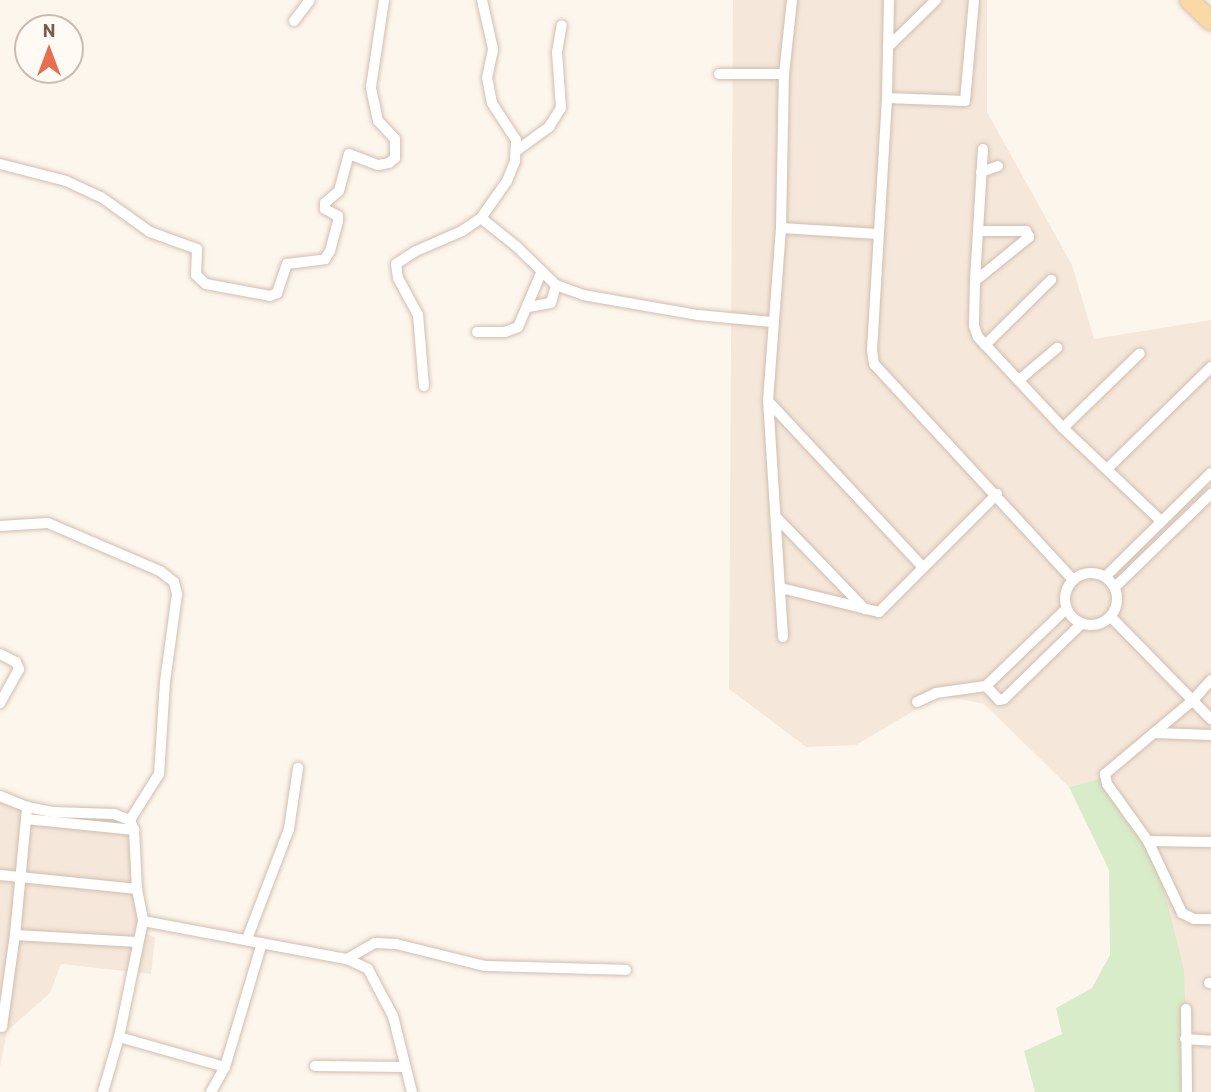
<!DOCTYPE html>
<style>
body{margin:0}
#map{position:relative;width:1211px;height:1092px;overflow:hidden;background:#fdf6ec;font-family:Barlow,sans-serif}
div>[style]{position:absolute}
.residential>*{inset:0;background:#f5e8da}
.green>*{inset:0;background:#d8ecc9}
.roads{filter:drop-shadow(0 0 2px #d1beb0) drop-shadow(0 0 2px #d1beb0)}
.street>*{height:10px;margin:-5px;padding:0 5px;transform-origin:5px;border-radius:5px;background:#fff}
.street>.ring{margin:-5px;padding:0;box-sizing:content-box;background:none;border:10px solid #fff;border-radius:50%}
.primary>*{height:18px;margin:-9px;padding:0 9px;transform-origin:9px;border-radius:9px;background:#fbd9a5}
span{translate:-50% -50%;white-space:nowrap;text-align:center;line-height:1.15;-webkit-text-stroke:6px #fffaf3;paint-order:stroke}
.north{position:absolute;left:14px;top:14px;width:70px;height:70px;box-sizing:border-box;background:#fffaf3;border:2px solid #cabbb1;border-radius:50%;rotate:0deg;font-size:19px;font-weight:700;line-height:28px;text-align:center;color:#7a5c4d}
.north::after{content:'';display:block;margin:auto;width:24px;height:32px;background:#e76f51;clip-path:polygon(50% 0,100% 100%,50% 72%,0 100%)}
</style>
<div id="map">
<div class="residential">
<div style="clip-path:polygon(733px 0,987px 0,987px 112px,1072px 265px,1094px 339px,1211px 320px,1211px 1092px,1185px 1092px,1103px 778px,1069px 787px,984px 704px,941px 695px,856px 745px,806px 747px,729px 689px)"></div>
<div style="clip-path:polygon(0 796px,26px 812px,114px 817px,130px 821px,138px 842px,137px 931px,155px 937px,151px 974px,61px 964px,50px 993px,7px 1031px,0 1067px)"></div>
</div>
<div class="green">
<div style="clip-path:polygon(1103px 778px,1159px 870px,1184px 970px,1188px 1077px,1185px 1092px,1035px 1092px,1024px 1051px,1062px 1034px,1056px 1008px,1092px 988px,1110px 955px,1109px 870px,1069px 787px)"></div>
</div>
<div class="roads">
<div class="street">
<div style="left:889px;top:0;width:98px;rotate:91.2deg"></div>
<div style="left:887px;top:98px;width:252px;rotate:93.4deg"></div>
<div style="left:872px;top:350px;width:14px;rotate:82deg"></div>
<div style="left:874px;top:364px;width:294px;rotate:47.3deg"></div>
<div style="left:294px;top:21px;width:26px;rotate:-53deg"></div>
<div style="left:888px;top:47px;width:67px;rotate:-44.4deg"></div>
<div style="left:719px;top:74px;width:65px"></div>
<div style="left:887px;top:98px;width:78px;rotate:2.2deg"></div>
<div style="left:965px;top:101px;width:101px;rotate:-84.9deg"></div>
<div style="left:983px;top:149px;width:132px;rotate:93.5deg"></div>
<div style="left:975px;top:281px;width:45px;rotate:91.3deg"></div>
<div style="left:974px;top:326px;width:12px;rotate:70deg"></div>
<div style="left:978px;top:337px;width:125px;rotate:47deg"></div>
<div style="left:1063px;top:428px;width:135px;rotate:43.5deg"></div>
<div style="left:516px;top:151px;width:41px;rotate:-36deg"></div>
<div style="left:549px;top:127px;width:22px;rotate:-58deg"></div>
<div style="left:561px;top:108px;width:56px;rotate:-94.1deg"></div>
<div style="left:557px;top:52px;width:27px;rotate:-80deg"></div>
<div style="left:0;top:164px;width:68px;rotate:14.4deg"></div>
<div style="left:66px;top:181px;width:38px;rotate:25deg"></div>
<div style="left:101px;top:197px;width:60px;rotate:35.5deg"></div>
<div style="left:150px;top:232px;width:50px;rotate:19.9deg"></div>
<div style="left:197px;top:249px;width:26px;rotate:92deg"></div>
<div style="left:196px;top:275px;width:13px;rotate:42deg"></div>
<div style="left:206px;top:284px;width:65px;rotate:10.6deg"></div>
<div style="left:270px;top:296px;width:8px;rotate:-23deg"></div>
<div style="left:277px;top:293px;width:31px;rotate:-71deg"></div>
<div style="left:287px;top:264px;width:38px;rotate:-7deg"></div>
<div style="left:325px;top:259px;width:9px;rotate:-58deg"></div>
<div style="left:330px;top:251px;width:31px;rotate:-75deg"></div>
<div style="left:338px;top:221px;width:5px;rotate:-90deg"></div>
<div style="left:338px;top:216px;width:15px;rotate:-152deg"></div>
<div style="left:325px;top:209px;width:6px;rotate:-90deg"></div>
<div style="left:325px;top:203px;width:18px;rotate:-41deg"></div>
<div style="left:339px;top:191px;width:38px;rotate:-75deg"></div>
<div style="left:349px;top:154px;width:31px;rotate:21deg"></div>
<div style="left:378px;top:165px;width:11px;rotate:-10deg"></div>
<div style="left:389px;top:163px;width:8px;rotate:-40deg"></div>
<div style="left:395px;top:158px;width:19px;rotate:-90deg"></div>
<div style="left:395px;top:139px;width:25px;rotate:-133deg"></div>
<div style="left:378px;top:121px;width:35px;rotate:-102deg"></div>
<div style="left:371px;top:87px;width:88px;rotate:-81.5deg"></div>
<div style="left:981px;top:172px;width:18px;rotate:-19deg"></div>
<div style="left:481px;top:218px;width:45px;rotate:38.7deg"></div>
<div style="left:516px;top:246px;width:56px;rotate:44.3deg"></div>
<div style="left:556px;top:285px;width:29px;rotate:20deg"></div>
<div style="left:583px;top:295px;width:117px;rotate:9.9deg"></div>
<div style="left:698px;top:315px;width:74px;rotate:5.4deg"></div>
<div style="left:781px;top:228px;width:97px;rotate:3.5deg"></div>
<div style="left:975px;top:281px;width:70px;rotate:-39.2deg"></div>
<div style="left:1029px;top:237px;width:7px;rotate:-117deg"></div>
<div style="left:1026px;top:231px;width:48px;rotate:180deg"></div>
<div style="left:528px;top:307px;width:23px;rotate:-10deg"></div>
<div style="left:551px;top:303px;width:19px;rotate:-74deg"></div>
<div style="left:477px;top:332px;width:28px"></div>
<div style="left:505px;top:332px;width:14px;rotate:-21deg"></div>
<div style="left:518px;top:327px;width:59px;rotate:-66.9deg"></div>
<div style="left:985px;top:345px;width:93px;rotate:-44.6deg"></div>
<div style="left:1019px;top:380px;width:50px;rotate:-40.1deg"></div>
<div style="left:424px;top:386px;width:71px;rotate:-94.8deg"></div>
<div style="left:418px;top:315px;width:42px;rotate:-118.4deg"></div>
<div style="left:398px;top:278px;width:14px;rotate:-98deg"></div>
<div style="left:396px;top:264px;width:24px;rotate:-33deg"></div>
<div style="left:416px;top:251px;width:50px;rotate:-23.5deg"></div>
<div style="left:462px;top:231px;width:23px;rotate:-34deg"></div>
<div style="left:481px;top:218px;width:45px;rotate:-54.9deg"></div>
<div style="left:507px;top:181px;width:22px;rotate:-68deg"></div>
<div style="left:515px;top:161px;width:21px;rotate:-87deg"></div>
<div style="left:516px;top:140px;width:44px;rotate:-123deg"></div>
<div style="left:492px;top:103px;width:25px;rotate:-101deg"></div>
<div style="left:487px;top:78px;width:30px;rotate:-78deg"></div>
<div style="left:493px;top:49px;width:50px;rotate:-102.7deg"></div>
<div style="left:768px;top:401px;width:226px;rotate:47deg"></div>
<div style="left:1063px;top:428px;width:107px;rotate:-44.2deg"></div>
<div style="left:1107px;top:469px;width:146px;rotate:-44.4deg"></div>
<div style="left:777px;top:518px;width:127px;rotate:46deg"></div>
<div style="left:0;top:526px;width:48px;rotate:-3.6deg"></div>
<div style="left:48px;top:523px;width:122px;rotate:23.2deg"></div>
<div style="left:160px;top:571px;width:18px;rotate:38deg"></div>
<div style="left:174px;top:582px;width:12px;rotate:76deg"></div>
<div style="left:177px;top:594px;width:89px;rotate:97.8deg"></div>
<div style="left:165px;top:682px;width:92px;rotate:93.7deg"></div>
<div style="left:159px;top:774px;width:54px;rotate:122.2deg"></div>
<div class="ring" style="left:1065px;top:573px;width:42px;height:42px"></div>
<div style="left:1105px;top:577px;width:148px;rotate:-44.5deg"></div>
<div style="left:1115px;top:587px;width:134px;rotate:-44.1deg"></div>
<div style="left:781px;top:588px;width:101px;rotate:13.8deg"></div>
<div style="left:879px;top:612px;width:167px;rotate:-45deg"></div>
<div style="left:1066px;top:609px;width:111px;rotate:136.1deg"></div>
<div style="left:986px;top:686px;width:19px;rotate:47deg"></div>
<div style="left:999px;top:700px;width:5px;rotate:-11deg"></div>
<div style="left:1004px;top:699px;width:107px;rotate:-44.2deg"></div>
<div style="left:1111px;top:617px;width:143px;rotate:45.6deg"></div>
<div style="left:783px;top:637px;width:236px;rotate:-93.6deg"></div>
<div style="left:768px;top:401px;width:173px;rotate:-85.7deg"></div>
<div style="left:781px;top:228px;width:154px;rotate:-88.9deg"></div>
<div style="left:784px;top:74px;width:74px;rotate:-83.8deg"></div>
<div style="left:0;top:654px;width:18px;rotate:27deg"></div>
<div style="left:16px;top:662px;width:8px;rotate:67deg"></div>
<div style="left:19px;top:669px;width:39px;rotate:119deg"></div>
<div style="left:1211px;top:680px;width:28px;rotate:132deg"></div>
<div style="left:1192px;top:701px;width:114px;rotate:140deg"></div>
<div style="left:1105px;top:774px;width:10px;rotate:79deg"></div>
<div style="left:1107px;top:784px;width:70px;rotate:54.3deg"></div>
<div style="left:1148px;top:841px;width:80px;rotate:64.7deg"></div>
<div style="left:1182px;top:913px;width:13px;rotate:27deg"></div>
<div style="left:1194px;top:919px;width:17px"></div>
<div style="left:917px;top:702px;width:21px;rotate:-25deg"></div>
<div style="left:936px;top:693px;width:50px;rotate:-8deg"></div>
<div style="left:1154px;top:733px;width:57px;rotate:2deg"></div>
<div style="left:0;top:796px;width:29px;rotate:22deg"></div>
<div style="left:27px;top:807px;width:25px;rotate:11deg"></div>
<div style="left:52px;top:812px;width:62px;rotate:1.8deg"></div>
<div style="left:114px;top:814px;width:17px;rotate:21deg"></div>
<div style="left:130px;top:820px;width:11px;rotate:68deg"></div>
<div style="left:134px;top:830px;width:59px;rotate:87.1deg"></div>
<div style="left:137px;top:889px;width:33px;rotate:79deg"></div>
<div style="left:143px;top:921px;width:208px;rotate:10.6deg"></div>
<div style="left:347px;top:959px;width:23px;rotate:25deg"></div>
<div style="left:368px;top:969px;width:53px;rotate:62deg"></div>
<div style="left:393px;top:1016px;width:78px;rotate:76deg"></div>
<div style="left:26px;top:819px;width:109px;rotate:5.8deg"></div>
<div style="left:1148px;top:841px;width:63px;rotate:0.9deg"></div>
<div style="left:0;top:875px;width:138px;rotate:5.8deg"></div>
<div style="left:15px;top:935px;width:122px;rotate:3.3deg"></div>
<div style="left:247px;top:939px;width:118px;rotate:-69.1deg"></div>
<div style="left:289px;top:829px;width:62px;rotate:-81.6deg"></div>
<div style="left:347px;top:959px;width:32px;rotate:-30deg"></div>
<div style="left:375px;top:943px;width:21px;rotate:3deg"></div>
<div style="left:396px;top:944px;width:92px;rotate:13.9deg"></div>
<div style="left:485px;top:966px;width:141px;rotate:1.6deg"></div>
<div style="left:1209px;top:983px;width:2px"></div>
<div style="left:1186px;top:1009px;width:83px;rotate:89.3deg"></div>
<div style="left:2px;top:1027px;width:93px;rotate:-82deg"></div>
<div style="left:15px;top:935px;width:129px;rotate:-84.6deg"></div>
<div style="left:119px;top:1037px;width:110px;rotate:15.8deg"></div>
<div style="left:1185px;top:1039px;width:26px;rotate:4deg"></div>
<div style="left:315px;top:1066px;width:90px;rotate:0.6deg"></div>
<div style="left:103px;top:1092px;width:57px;rotate:-73.8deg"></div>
<div style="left:119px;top:1037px;width:118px;rotate:-78.3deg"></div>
<div style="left:211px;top:1092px;width:29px;rotate:-61deg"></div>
<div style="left:225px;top:1067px;width:129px;rotate:-73.4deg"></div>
</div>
<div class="primary">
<div style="left:1189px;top:0;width:30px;rotate:44deg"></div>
</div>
</div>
<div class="north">N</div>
</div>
